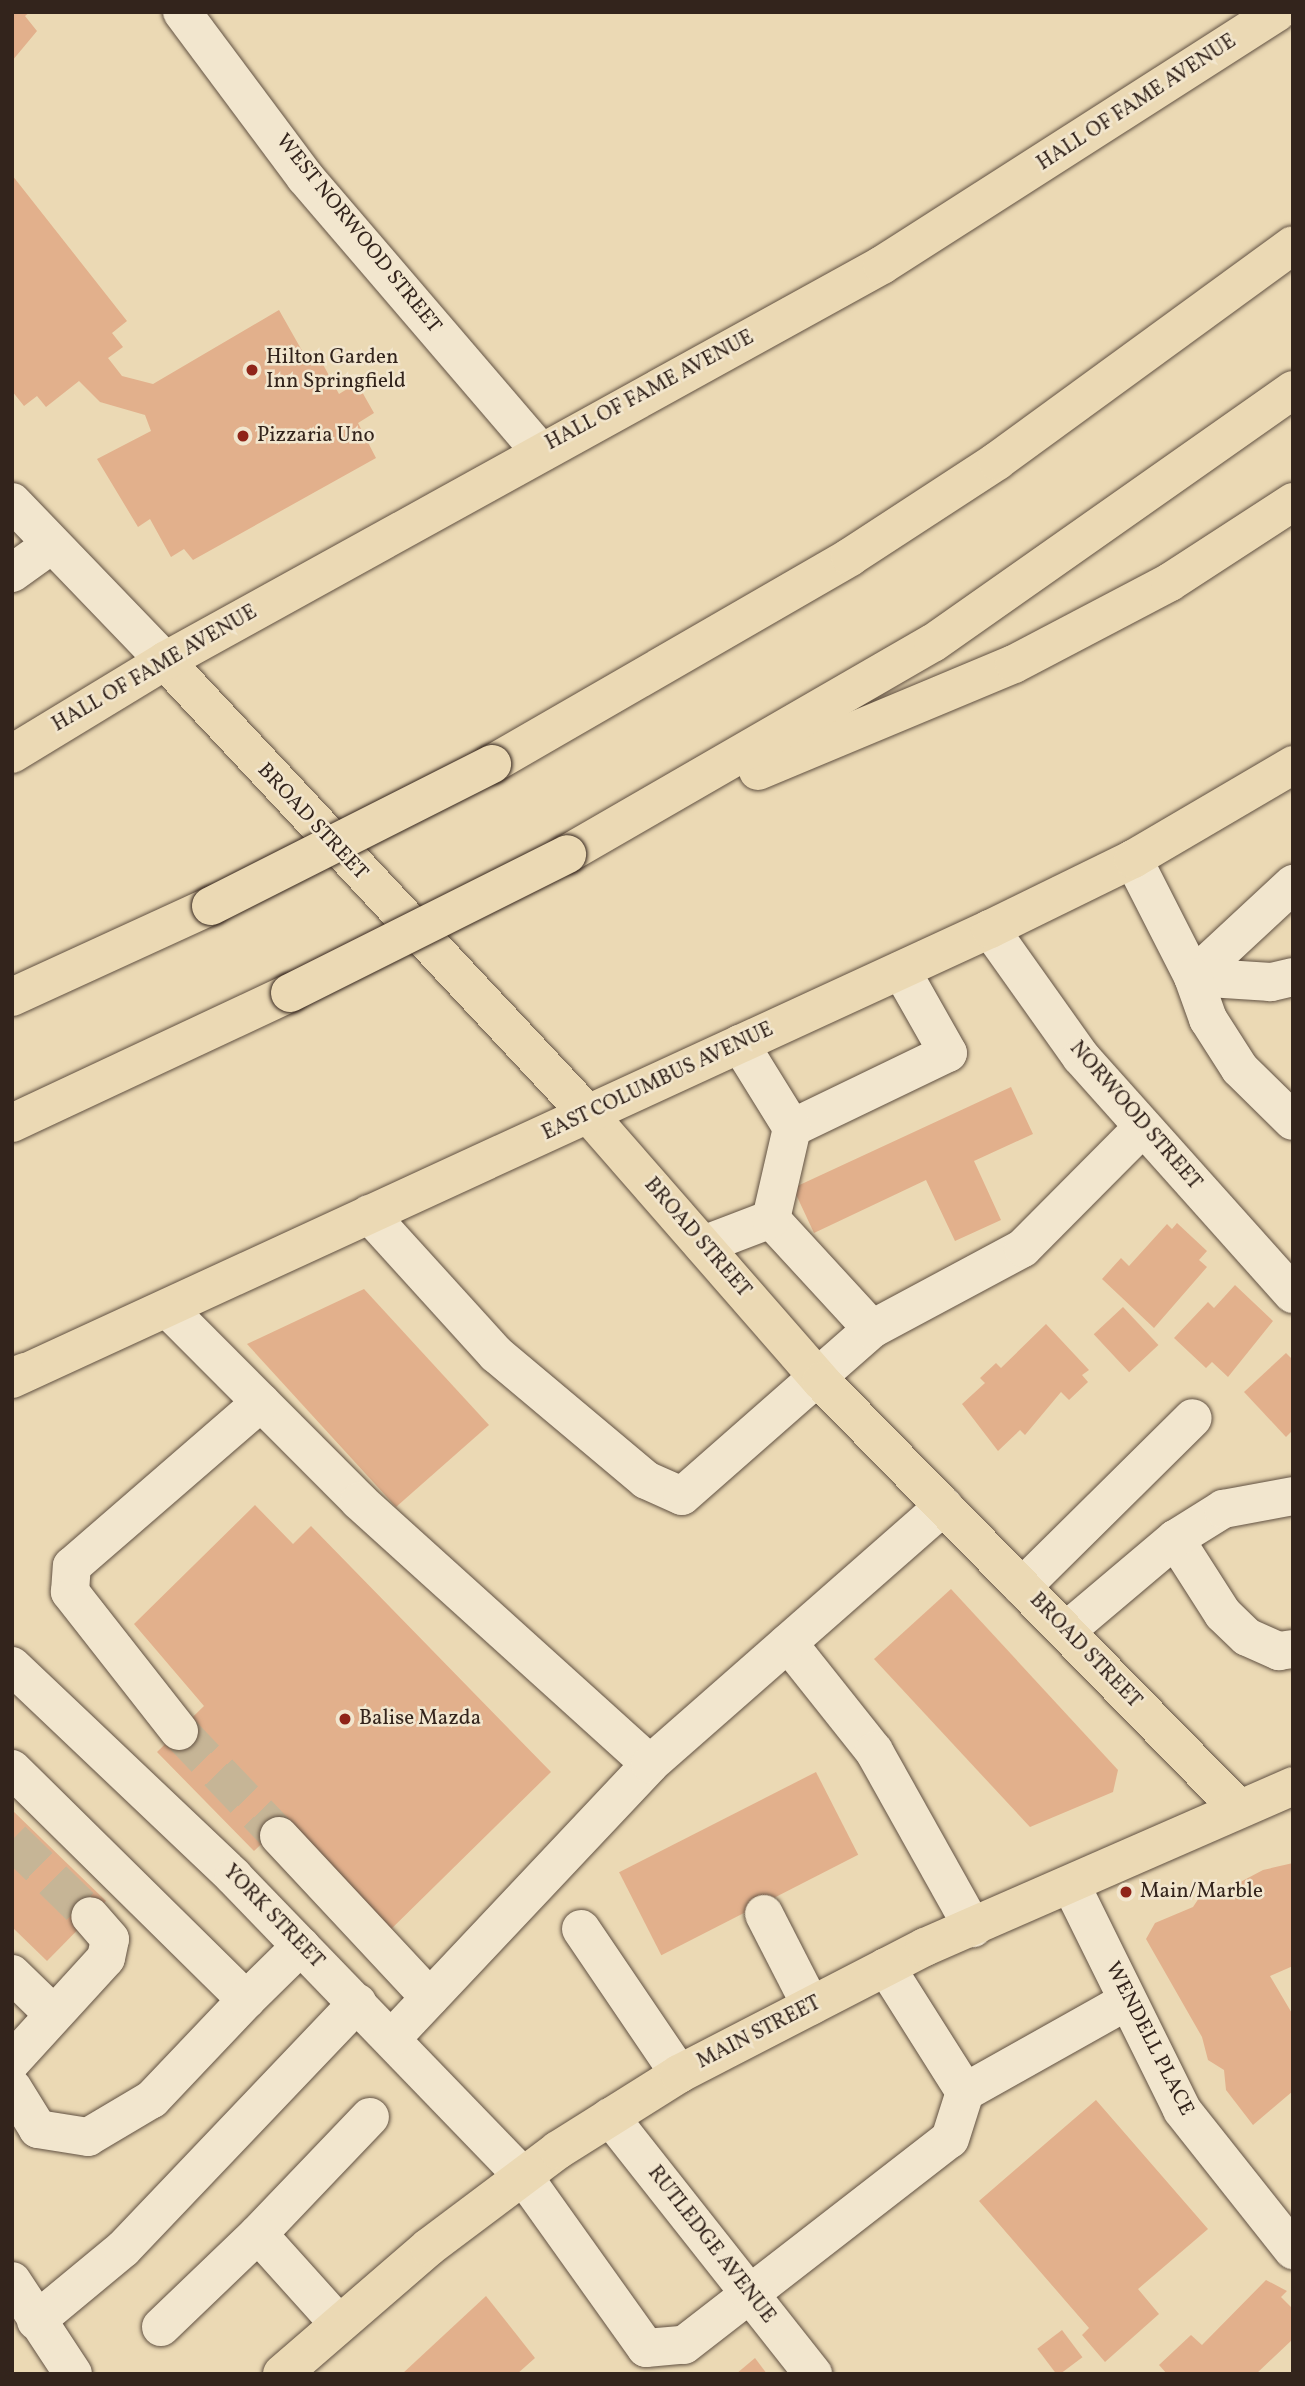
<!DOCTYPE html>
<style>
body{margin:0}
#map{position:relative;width:1305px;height:2386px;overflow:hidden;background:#ebd9b4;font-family:Vollkorn,serif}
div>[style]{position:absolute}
.building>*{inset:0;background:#e2b08c;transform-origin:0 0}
.minor-tunnel>*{height:38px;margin-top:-19px;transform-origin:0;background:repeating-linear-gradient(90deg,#c6b596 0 38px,transparent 0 57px)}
.roads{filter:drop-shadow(0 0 2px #615142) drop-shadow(0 0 2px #615142)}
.minor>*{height:38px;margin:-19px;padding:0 19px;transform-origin:19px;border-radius:19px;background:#f2e6ce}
.major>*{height:38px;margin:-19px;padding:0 19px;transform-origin:19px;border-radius:19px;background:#ebd9b4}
.highway>*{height:38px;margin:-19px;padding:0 19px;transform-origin:19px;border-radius:19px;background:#ebd9b4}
.bridges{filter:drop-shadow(0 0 2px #33241c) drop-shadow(0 0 2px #33241c)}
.highway-bridge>*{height:38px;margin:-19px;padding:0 19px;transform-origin:19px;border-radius:19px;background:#ebd9b4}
.dots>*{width:19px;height:19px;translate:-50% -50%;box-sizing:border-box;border:4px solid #f2e6ce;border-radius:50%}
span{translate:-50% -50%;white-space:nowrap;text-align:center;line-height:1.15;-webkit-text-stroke:5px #f2e6ce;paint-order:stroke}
.street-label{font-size:21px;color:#33241c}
.poi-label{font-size:21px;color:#33241c}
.left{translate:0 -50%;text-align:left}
.frame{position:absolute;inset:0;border:14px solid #33241c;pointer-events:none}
</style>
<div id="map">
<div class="building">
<div style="clip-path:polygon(12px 12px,30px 12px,25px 16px,37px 31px,12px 61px)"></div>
<div style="clip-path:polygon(12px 175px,127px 321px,112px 333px,123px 347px,108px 358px,122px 376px,153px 384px,279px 310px,309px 363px,319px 357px,339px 394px,357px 383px,374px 413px,358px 423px,376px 458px,193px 560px,184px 549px,171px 557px,150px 519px,138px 527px,97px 459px,151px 431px,145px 415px,100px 402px,79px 381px,46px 407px,37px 396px,24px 406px,12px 391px)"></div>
<div style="clip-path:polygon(1011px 1087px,1033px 1134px,974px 1161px,1001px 1220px,955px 1241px,926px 1180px,814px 1233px,793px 1188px)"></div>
<div style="clip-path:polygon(1177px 1223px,1207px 1251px,1199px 1260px,1207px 1267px,1154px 1328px,1102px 1279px,1121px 1258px,1129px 1266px,1167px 1224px,1172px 1229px)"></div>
<div style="clip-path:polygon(1235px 1285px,1273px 1321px,1228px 1377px,1212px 1362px,1206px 1368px,1174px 1338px,1208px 1302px,1214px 1308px)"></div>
<div style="clip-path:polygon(364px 1289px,489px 1425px,396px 1507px,247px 1344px)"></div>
<div style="left:1123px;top:1307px;width:52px;height:40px;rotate:47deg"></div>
<div style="clip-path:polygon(1046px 1324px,1089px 1370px,1082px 1375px,1088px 1382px,1069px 1400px,1061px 1392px,1025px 1435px,1020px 1430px,998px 1451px,962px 1404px,985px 1383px,980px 1378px,996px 1363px,1001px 1368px)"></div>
<div style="clip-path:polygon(1286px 1353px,1293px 1360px,1293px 1430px,1286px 1437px,1244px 1392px)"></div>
<div style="clip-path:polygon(255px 1505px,293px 1544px,311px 1526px,551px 1772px,381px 1939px,275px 1831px,254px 1851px,157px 1752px,204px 1706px,134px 1624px)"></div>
<div style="clip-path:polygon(951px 1589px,1118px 1770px,1113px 1792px,1030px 1827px,874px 1659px)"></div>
<div style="left:816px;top:1772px;width:93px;height:221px;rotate:63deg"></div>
<div style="clip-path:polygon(12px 1810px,106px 1901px,47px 1961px,12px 1927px)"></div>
<div style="clip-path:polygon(1293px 1863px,1293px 1966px,1270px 1976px,1293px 2015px,1293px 2091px,1253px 2125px,1226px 2090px,1224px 2070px,1208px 2060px,1202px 2037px,1146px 1939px,1155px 1923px,1193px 1907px,1201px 1895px,1214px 1896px,1263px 1870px)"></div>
<div style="clip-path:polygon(1096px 2100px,1208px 2229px,1138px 2289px,1159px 2314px,1105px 2362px,1082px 2335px,1089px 2328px,979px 2201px)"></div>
<div style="clip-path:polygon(1266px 2280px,1287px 2291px,1281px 2297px,1293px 2309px,1293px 2339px,1256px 2374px,1167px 2374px,1159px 2365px,1191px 2335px,1202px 2345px)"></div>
<div style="clip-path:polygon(486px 2296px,535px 2358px,517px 2374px,402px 2374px)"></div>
<div style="left:1062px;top:2330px;width:34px;height:31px;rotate:53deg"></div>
<div style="clip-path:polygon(755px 2358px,767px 2374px,736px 2374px)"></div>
</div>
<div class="minor-tunnel">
<div style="left:179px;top:1731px;width:145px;rotate:46.4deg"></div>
<div style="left:12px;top:1840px;width:109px;rotate:44.3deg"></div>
</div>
<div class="roads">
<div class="minor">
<div style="left:182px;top:12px;width:206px;rotate:53.3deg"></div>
<div style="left:305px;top:177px;width:361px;rotate:49.4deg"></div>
<div style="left:12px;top:502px;width:221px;rotate:46.1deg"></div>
<div style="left:12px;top:573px;width:48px;rotate:-35.7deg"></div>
<div style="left:1133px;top:859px;width:132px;rotate:63deg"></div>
<div style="left:1193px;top:977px;width:137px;rotate:-42.9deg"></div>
<div style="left:990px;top:929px;width:157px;rotate:54.6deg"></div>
<div style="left:1081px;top:1057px;width:318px;rotate:48.2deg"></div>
<div style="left:1293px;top:977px;width:23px;rotate:167deg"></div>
<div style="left:1271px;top:982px;width:78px;rotate:-176.3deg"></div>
<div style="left:1193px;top:977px;width:45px;rotate:70.3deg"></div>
<div style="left:1208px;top:1019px;width:59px;rotate:57.4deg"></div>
<div style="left:1240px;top:1069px;width:74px;rotate:44.5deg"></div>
<div style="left:792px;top:1128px;width:173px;rotate:-25.7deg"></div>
<div style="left:948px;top:1053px;width:95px;rotate:-119.5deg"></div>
<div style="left:369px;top:1214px;width:189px;rotate:47.8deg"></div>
<div style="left:496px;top:1354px;width:196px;rotate:40deg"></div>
<div style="left:646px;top:1480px;width:39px;rotate:24deg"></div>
<div style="left:682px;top:1496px;width:253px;rotate:-41.3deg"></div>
<div style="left:872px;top:1329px;width:149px;rotate:-132.6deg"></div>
<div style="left:703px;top:1245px;width:73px;rotate:-20.9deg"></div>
<div style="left:771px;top:1219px;width:93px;rotate:-77deg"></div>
<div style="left:792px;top:1128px;width:99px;rotate:-121.8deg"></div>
<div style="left:168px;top:1309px;width:271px;rotate:45.1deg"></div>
<div style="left:359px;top:1501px;width:392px;rotate:42.1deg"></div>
<div style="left:872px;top:1329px;width:171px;rotate:-28.2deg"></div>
<div style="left:1023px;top:1248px;width:170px;rotate:-45.2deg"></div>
<div style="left:1175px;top:1539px;width:89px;rotate:57.4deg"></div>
<div style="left:1223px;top:1614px;width:33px;rotate:44deg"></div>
<div style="left:1247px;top:1637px;width:35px;rotate:24deg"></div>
<div style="left:1279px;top:1651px;width:14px;rotate:-8deg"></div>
<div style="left:1022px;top:1587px;width:240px;rotate:-44.7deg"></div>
<div style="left:1066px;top:1631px;width:143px;rotate:-40.2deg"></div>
<div style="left:1175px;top:1539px;width:57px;rotate:-32deg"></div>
<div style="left:1223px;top:1509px;width:71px;rotate:-10.5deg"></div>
<div style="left:788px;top:1643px;width:138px;rotate:51.5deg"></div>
<div style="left:874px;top:1751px;width:203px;rotate:60.8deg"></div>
<div style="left:12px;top:1666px;width:306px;rotate:43.5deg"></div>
<div style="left:234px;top:1877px;width:417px;rotate:46deg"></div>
<div style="left:524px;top:2177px;width:210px;rotate:54.5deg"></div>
<div style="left:646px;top:2348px;width:38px;rotate:-5deg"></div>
<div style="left:684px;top:2345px;width:336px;rotate:-37.8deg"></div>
<div style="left:950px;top:2139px;width:49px;rotate:-72.3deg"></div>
<div style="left:965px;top:2092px;width:148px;rotate:-122.3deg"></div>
<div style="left:179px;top:1731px;width:177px;rotate:-128.1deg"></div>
<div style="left:70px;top:1592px;width:26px;rotate:-86deg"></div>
<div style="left:72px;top:1566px;width:250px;rotate:-40.9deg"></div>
<div style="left:12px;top:1769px;width:329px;rotate:44.6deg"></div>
<div style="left:246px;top:2000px;width:137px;rotate:133.5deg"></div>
<div style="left:152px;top:2099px;width:74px;rotate:149.3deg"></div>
<div style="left:88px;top:2137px;width:51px;rotate:-170.9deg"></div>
<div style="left:38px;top:2129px;width:49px;rotate:-121.8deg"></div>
<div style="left:279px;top:1836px;width:221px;rotate:47deg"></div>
<div style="left:1071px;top:1885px;width:251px;rotate:63.7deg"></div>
<div style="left:1182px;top:2110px;width:179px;rotate:51.6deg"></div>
<div style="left:764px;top:1914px;width:103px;rotate:62.9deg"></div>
<div style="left:581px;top:1929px;width:175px;rotate:55.9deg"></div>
<div style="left:12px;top:1974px;width:54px;rotate:44.3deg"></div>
<div style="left:246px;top:2000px;width:77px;rotate:-44.5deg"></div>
<div style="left:392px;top:2038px;width:376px;rotate:-46.7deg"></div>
<div style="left:650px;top:1764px;width:391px;rotate:-41.3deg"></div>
<div style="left:12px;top:2061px;width:139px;rotate:-47.6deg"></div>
<div style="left:106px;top:1958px;width:19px;rotate:-78deg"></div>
<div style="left:110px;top:1939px;width:30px;rotate:-131deg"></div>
<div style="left:965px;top:2092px;width:186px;rotate:-29.3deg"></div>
<div style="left:610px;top:2117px;width:328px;rotate:51.7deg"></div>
<div style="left:12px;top:2281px;width:111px;rotate:56.7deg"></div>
<div style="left:36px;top:2321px;width:113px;rotate:-39.6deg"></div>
<div style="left:123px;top:2249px;width:340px;rotate:-46.4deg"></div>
<div style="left:339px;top:2324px;width:121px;rotate:-132deg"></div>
<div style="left:258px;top:2234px;width:162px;rotate:-46.3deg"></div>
<div style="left:161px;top:2327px;width:134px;rotate:-43.8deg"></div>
</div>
<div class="major">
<div style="left:165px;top:661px;width:621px;rotate:46.96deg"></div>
<div style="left:589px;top:1115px;width:353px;rotate:48.9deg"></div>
<div style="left:821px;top:1381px;width:595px;rotate:45.68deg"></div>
<div style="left:12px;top:754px;width:179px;rotate:-31.3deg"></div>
<div style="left:165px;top:661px;width:819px;rotate:-28.91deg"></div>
<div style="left:882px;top:265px;width:469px;rotate:-32.6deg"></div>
<div style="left:12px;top:1379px;width:1077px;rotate:-24.71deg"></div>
<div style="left:990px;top:929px;width:159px;rotate:-26.1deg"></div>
<div style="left:1133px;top:859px;width:186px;rotate:-30.4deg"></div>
<div style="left:282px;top:2374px;width:194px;rotate:-40.8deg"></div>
<div style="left:429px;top:2247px;width:161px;rotate:-36.9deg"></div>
<div style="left:558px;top:2150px;width:143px;rotate:-32.1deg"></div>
<div style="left:679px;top:2074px;width:277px;rotate:-27.3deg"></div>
<div style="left:925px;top:1947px;width:402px;rotate:-23.6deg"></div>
</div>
<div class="highway">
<div style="left:492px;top:764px;width:414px;rotate:-30deg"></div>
<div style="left:850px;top:557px;width:176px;rotate:-33.1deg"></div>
<div style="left:997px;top:461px;width:366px;rotate:-36.1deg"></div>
<div style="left:758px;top:771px;width:277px;rotate:-22.7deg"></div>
<div style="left:1014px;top:664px;width:176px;rotate:-27.7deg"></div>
<div style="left:1170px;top:582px;width:147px;rotate:-33deg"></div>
<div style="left:567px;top:854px;width:422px;rotate:-30deg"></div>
<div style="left:933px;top:643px;width:440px;rotate:-35.1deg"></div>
<div style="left:12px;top:997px;width:219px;rotate:-24.6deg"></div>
<div style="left:12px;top:1123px;width:307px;rotate:-25.1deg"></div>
<div style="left:12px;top:1377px;width:14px;rotate:-21deg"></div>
</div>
</div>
<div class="bridges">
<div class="highway-bridge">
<div style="left:211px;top:906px;width:315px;rotate:-26.8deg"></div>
<div style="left:290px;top:993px;width:310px;rotate:-26.6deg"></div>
</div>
</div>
<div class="dots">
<div style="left:252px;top:370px;background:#8f2418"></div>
<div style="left:243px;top:436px;background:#8f2418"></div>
<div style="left:345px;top:1719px;background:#8f2418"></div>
<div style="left:1126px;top:1892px;background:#8f2418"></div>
</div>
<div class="street-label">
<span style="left:1137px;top:103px;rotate:-33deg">HALL OF FAME AVENUE</span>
<span style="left:358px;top:234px;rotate:51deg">WEST NORWOOD STREET</span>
<span style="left:650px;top:391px;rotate:-28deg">HALL OF FAME AVENUE</span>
<span style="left:155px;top:669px;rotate:-30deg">HALL OF FAME AVENUE</span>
<span style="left:312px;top:822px;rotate:47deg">BROAD STREET</span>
<span style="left:658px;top:1082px;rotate:-25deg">EAST COLUMBUS AVENUE</span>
<span style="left:1135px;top:1116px;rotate:49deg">NORWOOD STREET</span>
<span style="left:697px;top:1238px;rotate:49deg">BROAD STREET</span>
<span style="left:1085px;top:1651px;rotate:46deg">BROAD STREET</span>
<span style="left:273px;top:1917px;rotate:46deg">YORK STREET</span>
<span style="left:759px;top:2033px;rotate:-27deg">MAIN STREET</span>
<span style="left:1149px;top:2039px;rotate:63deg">WENDELL PLACE</span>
<span style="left:711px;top:2245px;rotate:52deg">RUTLEDGE AVENUE</span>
</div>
<div class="poi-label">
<span class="left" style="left:266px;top:370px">Hilton Garden<br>Inn Springfield</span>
<span class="left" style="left:257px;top:436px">Pizzaria Uno</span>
<span class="left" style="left:359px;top:1719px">Balise Mazda</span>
<span class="left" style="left:1140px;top:1892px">Main/Marble</span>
</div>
<div class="frame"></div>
</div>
